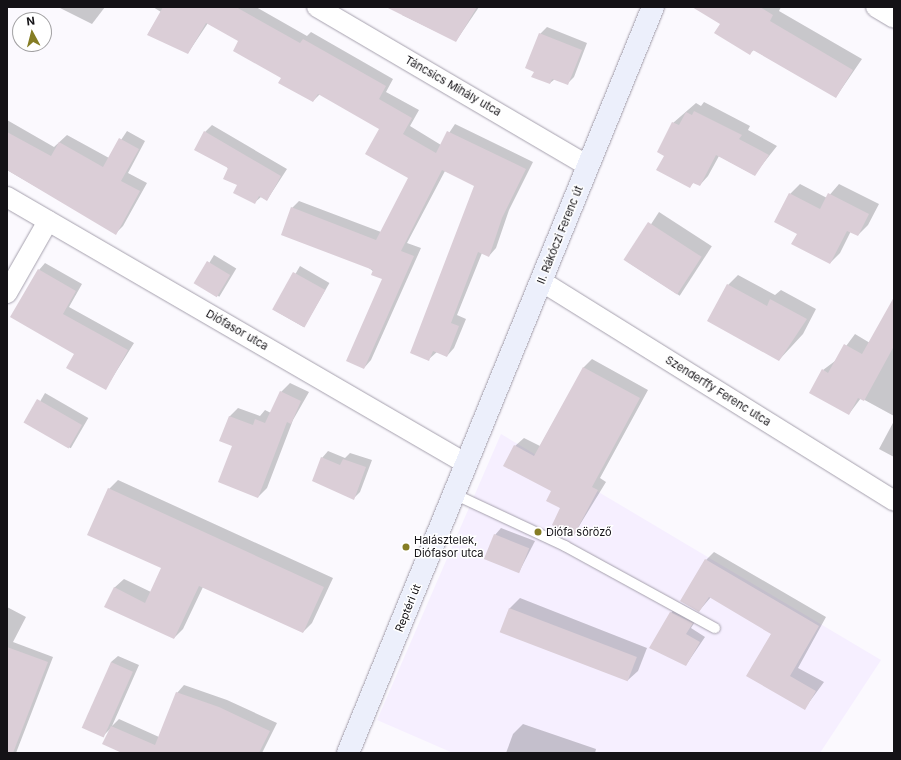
<!DOCTYPE html>
<meta charset="utf-8">
<style>
body{margin:0}
#map{position:relative;width:901px;height:760px;overflow:hidden;background:#fbf9fe;font-family:Inter,sans-serif}
div>[style]{position:absolute}
.built>*{inset:0;background:#f6efff}
.shadow>*{inset:0;background:#0003;transform-origin:0 0}
.building>*{inset:0;background:#dbced7;transform-origin:0 0}
.roads{filter:drop-shadow(0 0 1px #a5a0ad) drop-shadow(0 0 1px #a5a0ad)}
.lane>*{height:10px;margin:-5px;padding:0 5px;transform-origin:5px;border-radius:5px;background:#fff}
.street>*{height:20px;margin:-10px;padding:0 10px;transform-origin:10px;border-radius:10px;background:#fff}
.secondary>*{height:22px;margin:-11px;padding:0 11px;transform-origin:11px;border-radius:11px;background:#eceffb}
.dots>*{width:11px;height:11px;translate:-50% -50%;box-sizing:border-box;border:2px solid #fff;border-radius:50%}
span{translate:-50% -50%;white-space:nowrap;text-align:center;line-height:1.15;-webkit-text-stroke:3px #fff;paint-order:stroke}
.street-label{font-size:11px;color:#141216}
.poi-label{font-size:11px;color:#141216}
.left{translate:0 -50%;text-align:left}
.frame{position:absolute;inset:0;border:8px solid #141216;pointer-events:none}
.north{position:absolute;left:12px;top:12px;width:40px;height:40px;box-sizing:border-box;background:#fff;border:1px solid #a1a0a2;border-radius:50%;rotate:353deg;font-size:11px;font-weight:700;line-height:16px;text-align:center;color:#141216}
.north::after{content:'';display:block;margin:auto;width:14px;height:18px;background:#857d24;clip-path:polygon(50% 0,100% 100%,50% 72%,0 100%)}
</style>
<div id="map">
<div class="built">
<div style="clip-path:polygon(501px 434px,881px 660px,820px 753px,453px 753px,377px 720px)"></div>
</div>
<div class="shadow">
<div style="clip-path:polygon(58px 7px,105px 7px,92px 24px)"></div>
<div style="clip-path:polygon(153px 7px,256px 7px,307px 36px,311px 32px,393px 79px,386px 92px,419px 110px,410px 126px,441px 145px,455px 124px,533px 162px,509px 210px,496px 248px,489px 256px,482px 253px,457px 315px,466px 319px,454px 348px,447px 356px,437px 352px,429px 359px,475px 185px,445px 171px,407px 243px,421px 248px,371px 360px,364px 368px,383px 279px,292px 208px,299px 201px,381px 232px,410px 177px,381px 128px,320px 94px,313px 101px,240px 41px,208px 23px,188px 53px,148px 34px,161px 12px)"></div>
<div style="clip-path:polygon(406px 7px,479px 7px,456px 41px,402px 15px)"></div>
<div style="clip-path:polygon(715px 7px,781px 7px,779px 11px,862px 59px,836px 97px,754px 50px,750px 53px,721px 23px)"></div>
<div style="clip-path:polygon(547px 27px,587px 43px,574px 77px,567px 84px,555px 79px,550px 83px,535px 71px,540px 34px)"></div>
<div style="clip-path:polygon(704px 102px,750px 126px,748px 130px,777px 146px,754px 175px,719px 156px,708px 176px,700px 185px,694px 182px,690px 186px,665px 155px,673px 123px,696px 103px,701px 106px)"></div>
<div style="clip-path:polygon(7px 120px,54px 147px,67px 135px,109px 158px,127px 131px,145px 141px,128px 173px,147px 183px,123px 226px,116px 233px,7px 170px)"></div>
<div style="clip-path:polygon(212px 125px,287px 169px,267px 200px,261px 197px,254px 203px,238px 185px,205px 132px)"></div>
<div style="clip-path:polygon(800px 184px,827px 198px,839px 184px,879px 204px,868px 225px,858px 235px,851px 231px,840px 253px,830px 263px,798px 233px,790px 194px)"></div>
<div style="left:659px;top:212px;width:63px;height:59px;rotate:33deg"></div>
<div style="left:214px;top:255px;width:26px;height:33px;rotate:31deg"></div>
<div style="clip-path:polygon(45px 263px,82px 284px,69px 307px,134px 343px,106px 388px,75px 354px,39px 270px)"></div>
<div style="left:300px;top:266px;width:34px;height:51px;rotate:30deg"></div>
<div style="clip-path:polygon(738px 275px,775px 295px,781px 290px,816px 309px,803px 334px,779px 360px,728px 285px)"></div>
<div style="clip-path:polygon(894px 300px,894px 416px,861px 398px,849px 414px,823px 370px,835px 361px,855px 334px,870px 343px)"></div>
<div style="clip-path:polygon(592px 359px,648px 390px,600px 478px,606px 482px,573px 536px,552px 491px,515px 446px,524px 438px,540px 446px,584px 367px)"></div>
<div style="clip-path:polygon(290px 383px,309px 392px,293px 420px,267px 488px,258px 497px,233px 446px,229px 417px,238px 408px,260px 416px,265px 410px,271px 413px,281px 392px)"></div>
<div style="left:45px;top:393px;width:50px;height:35px;rotate:30deg"></div>
<div style="clip-path:polygon(894px 421px,894px 457px,879px 449px)"></div>
<div style="clip-path:polygon(328px 451px,345px 458px,350px 453px,372px 460px,360px 492px,353px 499px,322px 458px)"></div>
<div style="clip-path:polygon(118px 480px,333px 578px,312px 623px,303px 632px,203px 587px,183px 629px,174px 638px,114px 588px,124px 579px,151px 592px,162px 568px,109px 489px)"></div>
<div style="clip-path:polygon(501px 528px,535px 541px,519px 572px,495px 535px)"></div>
<div style="clip-path:polygon(714px 552px,826px 617px,798px 668px,824px 682px,805px 708px,748px 676px,772px 633px,711px 597px,699px 611px,706px 560px)"></div>
<div style="clip-path:polygon(520px 598px,647px 648px,638px 671px,628px 680px,501px 631px,510px 608px)"></div>
<div style="clip-path:polygon(7px 607px,26px 617px,13px 642px,53px 657px,16px 753px,7px 753px)"></div>
<div style="clip-path:polygon(676px 607px,698px 617px,691px 628px,705px 637px,686px 665px,671px 613px)"></div>
<div style="clip-path:polygon(118px 656px,139px 665px,112px 726px,119px 719px,159px 737px,177px 693px,184px 685px,227px 700px,277px 723px,262px 753px,125px 753px,110px 729px,104px 735px,111px 662px)"></div>
<div style="clip-path:polygon(523px 724px,596px 749px,595px 753px,506px 753px,513px 734px)"></div>
</div>
<div class="building">
<div style="clip-path:polygon(163px 7px,236px 7px,300px 43px,303px 39px,386px 86px,379px 99px,412px 118px,403px 134px,436px 153px,447px 131px,526px 169px,502px 218px,489px 257px,478px 252px,451px 323px,459px 326px,447px 357px,433px 351px,429px 361px,410px 353px,474px 186px,442px 170px,401px 251px,414px 256px,364px 369px,346px 361px,382px 279px,371px 275px,373px 270px,281px 235px,291px 207px,376px 240px,408px 178px,365px 154px,379px 129px,318px 94px,313px 102px,278px 83px,281px 78px,233px 51px,238px 41px,206px 23px,188px 54px,147px 35px)"></div>
<div style="clip-path:polygon(386px 7px,477px 7px,456px 42px)"></div>
<div style="clip-path:polygon(692px 7px,760px 7px,773px 15px,770px 21px,853px 70px,836px 98px,753px 50px,750px 55px,714px 33px,720px 24px)"></div>
<div style="clip-path:polygon(539px 33px,582px 50px,568px 85px,552px 79px,550px 84px,531px 77px,534px 72px,525px 68px)"></div>
<div style="clip-path:polygon(694px 111px,742px 135px,739px 139px,769px 155px,755px 176px,716px 155px,700px 186px,693px 183px,690px 188px,656px 170px,664px 156px,657px 152px,672px 122px,679px 125px,686px 112px,692px 115px)"></div>
<div style="clip-path:polygon(204px 131px,281px 176px,267px 201px,259px 196px,255px 204px,233px 193px,237px 185px,223px 179px,228px 168px,194px 150px)"></div>
<div style="clip-path:polygon(7px 132px,51px 156px,59px 142px,103px 167px,119px 138px,139px 149px,121px 181px,140px 191px,116px 235px,7px 170px)"></div>
<div style="clip-path:polygon(789px 193px,820px 209px,828px 193px,869px 214px,858px 236px,847px 231px,830px 264px,791px 244px,797px 234px,774px 222px)"></div>
<div style="left:648px;top:222px;width:64px;height:45px;rotate:33deg"></div>
<div style="left:207px;top:261px;width:27px;height:26px;rotate:31deg"></div>
<div style="clip-path:polygon(38px 269px,76px 291px,63px 314px,128px 350px,106px 390px,66px 368px,74px 354px,10px 317px)"></div>
<div style="left:293px;top:272px;width:37px;height:43px;rotate:29deg"></div>
<div style="clip-path:polygon(727px 284px,767px 306px,770px 299px,807px 319px,779px 361px,707px 321px)"></div>
<div style="clip-path:polygon(894px 297px,894px 346px,864px 401px,858px 398px,849px 415px,809px 393px,822px 369px,828px 373px,844px 344px,862px 354px)"></div>
<div style="clip-path:polygon(583px 367px,640px 398px,592px 487px,598px 490px,573px 537px,552px 525px,560px 508px,546px 501px,551px 491px,503px 466px,514px 445px,534px 456px)"></div>
<div style="clip-path:polygon(280px 391px,301px 401px,291px 424px,287px 422px,258px 498px,218px 482px,232px 446px,219px 441px,229px 416px,253px 425px,255px 419px,265px 423px)"></div>
<div style="left:37px;top:399px;width:52px;height:27px;rotate:30deg"></div>
<div style="clip-path:polygon(321px 457px,340px 465px,343px 459px,366px 467px,354px 500px,312px 481px)"></div>
<div style="clip-path:polygon(108px 488px,324px 587px,303px 633px,199px 586px,174px 639px,104px 607px,114px 587px,145px 603px,161px 568px,87px 535px)"></div>
<div style="left:494px;top:534px;width:38px;height:27px;rotate:22deg"></div>
<div style="clip-path:polygon(705px 559px,819px 626px,790px 676px,816px 691px,805px 710px,746px 676px,771px 634px,709px 597px,699px 612px,680px 601px)"></div>
<div style="left:509px;top:608px;width:137px;height:26px;rotate:21deg"></div>
<div style="clip-path:polygon(670px 612px,693px 623px,686px 634px,700px 642px,686px 666px,649px 648px)"></div>
<div style="clip-path:polygon(7px 647px,48px 662px,13px 753px,7px 753px)"></div>
<div style="left:111px;top:662px;width:24px;height:72px;rotate:24deg"></div>
<div style="clip-path:polygon(176px 692px,219px 707px,270px 731px,259px 753px,122px 753px,102px 744px,111px 726px,155px 745px)"></div>
</div>
<div class="roads">
<div class="lane">
<div style="left:454px;top:494px;width:123px;rotate:25.1deg"></div>
<div style="left:565px;top:546px;width:171px;rotate:28.7deg"></div>
</div>
<div class="street">
<div style="left:317px;top:7px;width:314px;rotate:30.4deg"></div>
<div style="left:876px;top:7px;width:21px;rotate:31deg"></div>
<div style="left:7px;top:197px;width:532px;rotate:30.13deg"></div>
<div style="left:541px;top:281px;width:416px;rotate:31.9deg"></div>
<div style="left:7px;top:293px;width:83px;rotate:-60.3deg"></div>
</div>
<div class="secondary">
<div style="left:348px;top:753px;width:806px;rotate:-67.76deg"></div>
</div>
</div>
<div class="dots">
<div style="left:538px;top:532px;background:#857d24"></div>
<div style="left:406px;top:547px;background:#857d24"></div>
</div>
<div class="street-label">
<span style="left:453px;top:86px;rotate:30deg">Táncsics Mihály utca</span>
<span style="left:560px;top:235px;rotate:-68deg">II. Rákóczi Ferenc út</span>
<span style="left:237px;top:330px;rotate:30deg">Diófasor utca</span>
<span style="left:718px;top:391px;rotate:32deg">Szenderffy Ferenc utca</span>
<span style="left:408px;top:608px;rotate:-68deg">Reptéri út</span>
</div>
<div class="poi-label">
<span class="left" style="left:546px;top:532px">Diófa söröző</span>
<span class="left" style="left:414px;top:547px">Halásztelek,<br>Diófasor utca</span>
</div>
<div class="frame"></div>
<div class="north">N</div>
</div>
